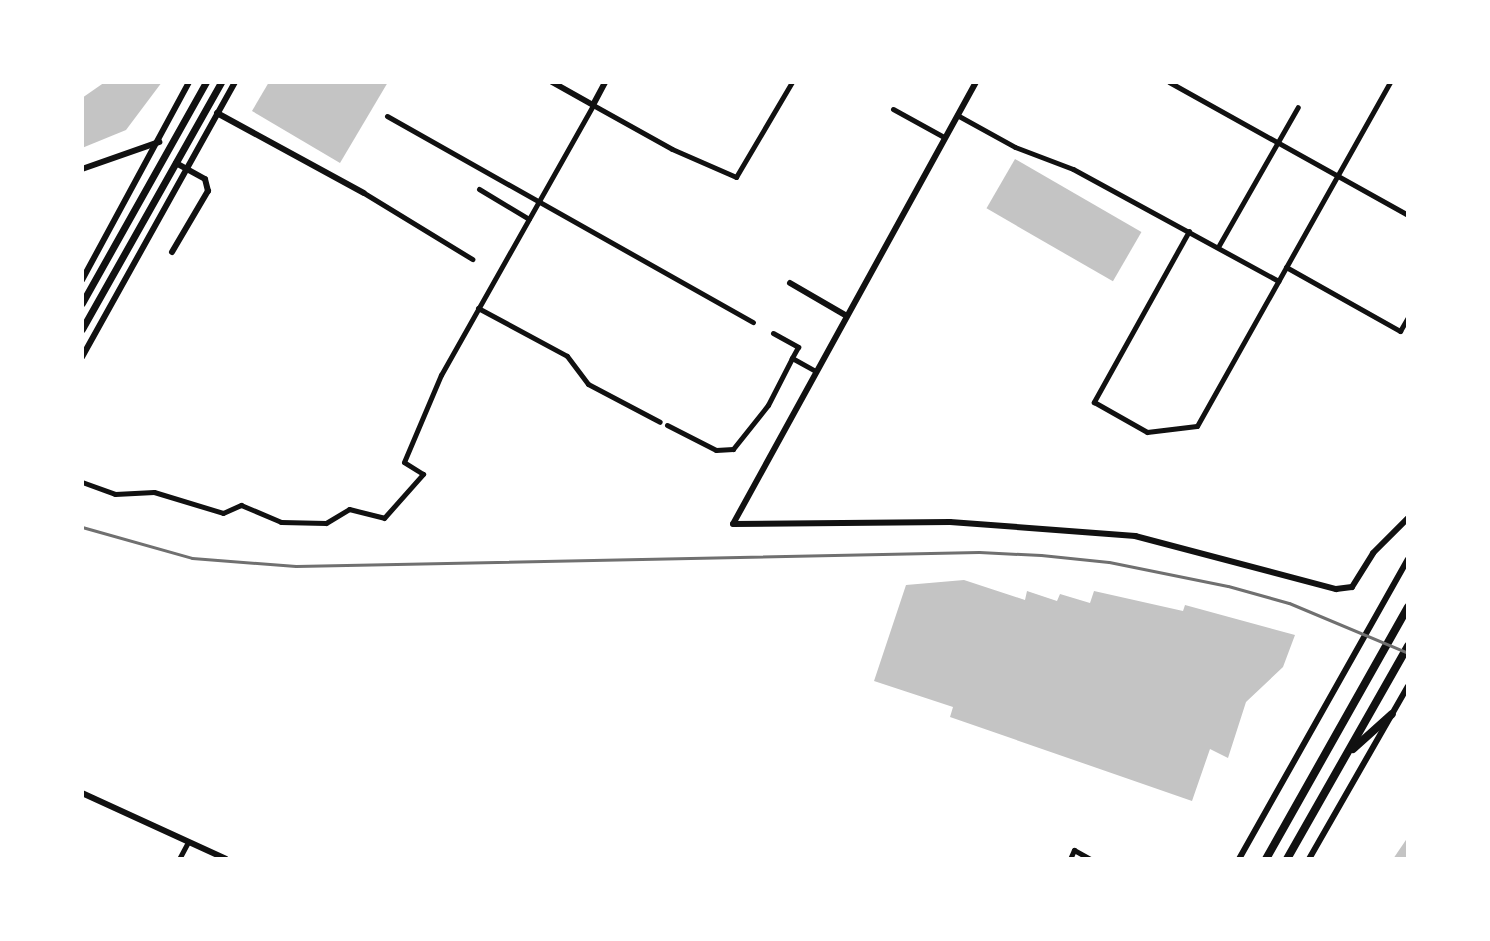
<!DOCTYPE html>
<style>
body{margin:0}
#map{position:relative;width:1490px;height:941px;overflow:hidden;background:#fff;font-family:"Roboto Condensed",sans-serif}
div>[style]{position:absolute}
.building>*{inset:0;background:#c4c4c4;transform-origin:0 0}
.minor>*{height:5px;margin:-2.5px;padding:0 2.5px;transform-origin:2.5px;border-radius:2.5px;background:#111}
.tertiary>*{height:6px;margin:-3px;padding:0 3px;transform-origin:3px;border-radius:3px;background:#111}
.primary>*{height:7px;margin:-3.5px;padding:0 3.5px;transform-origin:3.5px;border-radius:3.5px;background:#111}
.trunk>*{height:8px;margin:-4px;padding:0 4px;transform-origin:4px;border-radius:4px;background:#111}
.rail>*{height:3px;margin:-1.5px;padding:0 1.5px;transform-origin:1.5px;border-radius:1.5px;background:#707070}
span{translate:-50% -50%;white-space:nowrap;text-align:center;line-height:1.15;-webkit-text-stroke:8px #fff;paint-order:stroke}
.frame{position:absolute;inset:0;border:84px solid #fff;pointer-events:none}
</style>
<div id="map">
<div class="building">
<div style="clip-path:polygon(105px 82px,162px 82px,126px 130px,82px 148px,82px 98px)"></div>
<div style="clip-path:polygon(269px 82px,388px 82px,340px 163px,252px 111px)"></div>
<div style="left:1015px;top:159px;width:146px;height:57px;rotate:30deg"></div>
<div style="clip-path:polygon(964px 580px,1025px 600px,1027px 591px,1057px 601px,1060px 594px,1090px 603px,1094px 591px,1183px 611px,1185px 605px,1295px 635px,1283px 667px,1246px 702px,1228px 758px,1210px 749px,1192px 801px,950px 717px,953px 707px,874px 681px,906px 585px)"></div>
<div style="clip-path:polygon(1408px 837px,1408px 859px,1393px 859px)"></div>
</div>
<div class="minor">
<div style="left:1169px;top:82px;width:274px;rotate:29.1deg"></div>
<div style="left:893px;top:109px;width:58px;rotate:28.8deg"></div>
<div style="left:957px;top:115px;width:66px;rotate:28.9deg"></div>
<div style="left:1015px;top:147px;width:62px;rotate:20.8deg"></div>
<div style="left:1073px;top:169px;width:234px;rotate:28.6deg"></div>
<div style="left:387px;top:116px;width:420px;rotate:29.4deg"></div>
<div style="left:479px;top:189px;width:58px;rotate:31deg"></div>
<div style="left:364px;top:193px;width:127px;rotate:31.4deg"></div>
<div style="left:1189px;top:231px;width:196px;rotate:119.1deg"></div>
<div style="left:1094px;top:402px;width:61px;rotate:29.5deg"></div>
<div style="left:1147px;top:432px;width:50px;rotate:-6.8deg"></div>
<div style="left:1197px;top:426px;width:394px;rotate:-60.7deg"></div>
<div style="left:1218px;top:247px;width:161px;rotate:-60.3deg"></div>
<div style="left:1286px;top:267px;width:131px;rotate:29.3deg"></div>
<div style="left:1400px;top:331px;width:16px;rotate:-60deg"></div>
<div style="left:478px;top:308px;width:101px;rotate:28.3deg"></div>
<div style="left:567px;top:356px;width:35px;rotate:53deg"></div>
<div style="left:588px;top:384px;width:81px;rotate:27.8deg"></div>
<div style="left:773px;top:333px;width:29px;rotate:29deg"></div>
<div style="left:798px;top:347px;width:13px;rotate:119deg"></div>
<div style="left:667px;top:425px;width:55px;rotate:27deg"></div>
<div style="left:716px;top:450px;width:17px;rotate:-3deg"></div>
<div style="left:733px;top:449px;width:56px;rotate:-51.5deg"></div>
<div style="left:768px;top:405px;width:53px;rotate:-62.9deg"></div>
<div style="left:792px;top:358px;width:25px;rotate:29deg"></div>
<div style="left:82px;top:482px;width:35px;rotate:20deg"></div>
<div style="left:115px;top:494px;width:39px;rotate:-3deg"></div>
<div style="left:154px;top:492px;width:72px;rotate:16.9deg"></div>
<div style="left:223px;top:513px;width:20px;rotate:-24deg"></div>
<div style="left:241px;top:505px;width:43px;rotate:23deg"></div>
<div style="left:281px;top:522px;width:45px;rotate:1.3deg"></div>
<div style="left:326px;top:523px;width:27px;rotate:-31deg"></div>
<div style="left:349px;top:509px;width:36px;rotate:14deg"></div>
<div style="left:384px;top:518px;width:59px;rotate:-48.4deg"></div>
<div style="left:423px;top:474px;width:22px;rotate:-148deg"></div>
<div style="left:404px;top:462px;width:95px;rotate:-67deg"></div>
<div style="left:441px;top:375px;width:310px;rotate:-60.6deg"></div>
<div style="left:593px;top:105px;width:90px;rotate:29.1deg"></div>
<div style="left:672px;top:149px;width:70px;rotate:23.6deg"></div>
<div style="left:736px;top:177px;width:110px;rotate:-59.5deg"></div>
<div style="left:179px;top:859px;width:19px;rotate:-62deg"></div>
<div style="left:1070px;top:859px;width:10px;rotate:-66deg"></div>
<div style="left:1074px;top:850px;width:18px;rotate:29deg"></div>
</div>
<div class="tertiary">
<div style="left:552px;top:82px;width:47px;rotate:29.3deg"></div>
<div style="left:593px;top:105px;width:26px;rotate:-62deg"></div>
<div style="left:976px;top:82px;width:504px;rotate:118.8deg"></div>
<div style="left:733px;top:524px;width:217px;rotate:-0.5deg"></div>
<div style="left:950px;top:522px;width:186px;rotate:4.3deg"></div>
<div style="left:1135px;top:536px;width:208px;rotate:14.8deg"></div>
<div style="left:1336px;top:589px;width:16px;rotate:-7deg"></div>
<div style="left:1352px;top:587px;width:40px;rotate:-58deg"></div>
<div style="left:1373px;top:553px;width:49px;rotate:-45deg"></div>
<div style="left:217px;top:113px;width:167px;rotate:28.6deg"></div>
<div style="left:82px;top:169px;width:82px;rotate:-19.3deg"></div>
<div style="left:172px;top:252px;width:71px;rotate:-59.5deg"></div>
<div style="left:208px;top:191px;width:12px;rotate:-104deg"></div>
<div style="left:205px;top:179px;width:33px;rotate:-151deg"></div>
<div style="left:82px;top:280px;width:225px;rotate:-61.6deg"></div>
<div style="left:790px;top:283px;width:64px;rotate:30.2deg"></div>
<div style="left:82px;top:357px;width:315px;rotate:-60.9deg"></div>
<div style="left:82px;top:793px;width:158px;rotate:24.6deg"></div>
<div style="left:1239px;top:859px;width:344px;rotate:-60.6deg"></div>
<div style="left:1309px;top:859px;width:199px;rotate:-60.2deg"></div>
</div>
<div class="primary">
<div style="left:82px;top:303px;width:253px;rotate:-60.7deg"></div>
<div style="left:82px;top:329px;width:283px;rotate:-60.6deg"></div>
</div>
<div class="trunk">
<div style="left:1353px;top:749px;width:52px;rotate:-41.9deg"></div>
<div style="left:1266px;top:859px;width:289px;rotate:-60.6deg"></div>
<div style="left:1287px;top:859px;width:245px;rotate:-60.4deg"></div>
</div>
<div class="rail">
<div style="left:82px;top:527px;width:114px;rotate:15.7deg"></div>
<div style="left:192px;top:558px;width:104px;rotate:4.4deg"></div>
<div style="left:296px;top:566px;width:683px;rotate:-1.17deg"></div>
<div style="left:979px;top:552px;width:62px;rotate:2.8deg"></div>
<div style="left:1041px;top:555px;width:68px;rotate:5.9deg"></div>
<div style="left:1109px;top:562px;width:121px;rotate:11.4deg"></div>
<div style="left:1228px;top:586px;width:63px;rotate:15.6deg"></div>
<div style="left:1289px;top:603px;width:129px;rotate:22.8deg"></div>
</div>
<div class="frame"></div>
</div>
